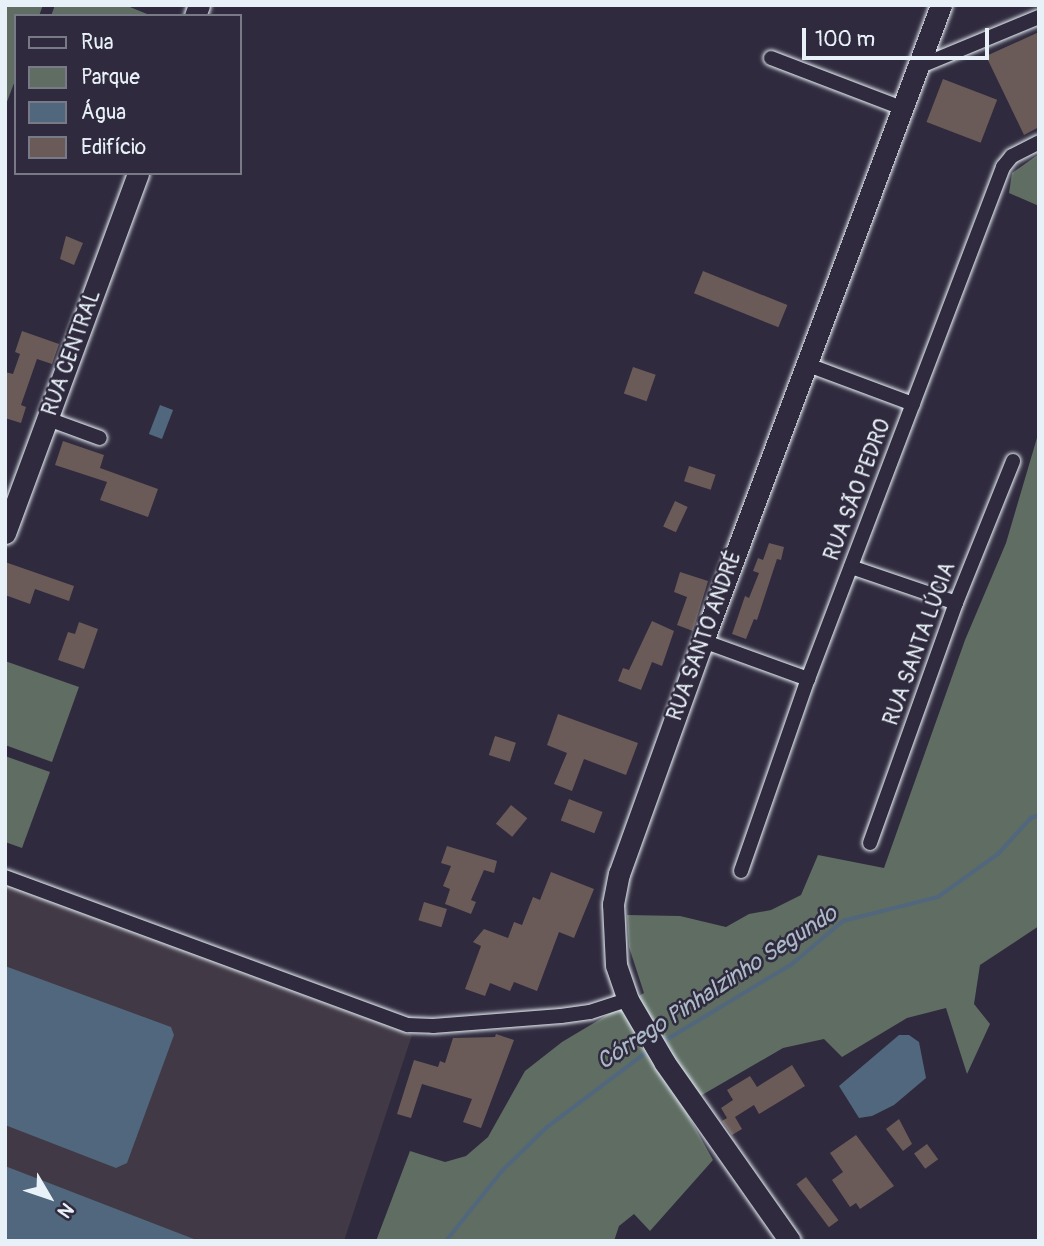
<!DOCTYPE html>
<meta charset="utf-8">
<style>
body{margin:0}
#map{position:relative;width:1044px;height:1246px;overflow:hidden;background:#2f2a3d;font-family:Pangolin,sans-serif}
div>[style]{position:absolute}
.built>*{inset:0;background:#413945}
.green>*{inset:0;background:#5f6d63}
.water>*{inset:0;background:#51677d;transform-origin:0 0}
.stream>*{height:3.5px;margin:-1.75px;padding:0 1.75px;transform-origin:1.75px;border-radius:1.75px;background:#51677d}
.building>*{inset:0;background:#6a5b58;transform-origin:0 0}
.roads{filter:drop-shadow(0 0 2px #e8f1f8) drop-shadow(0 0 2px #e8f1f8)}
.street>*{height:14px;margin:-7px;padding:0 7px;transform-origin:7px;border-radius:7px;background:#2f2a3d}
.secondary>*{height:21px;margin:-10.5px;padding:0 10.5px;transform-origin:10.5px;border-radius:10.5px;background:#2f2a3d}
span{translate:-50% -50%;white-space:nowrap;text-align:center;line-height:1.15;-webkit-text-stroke:5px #2f2a3d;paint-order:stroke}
.street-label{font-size:21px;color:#e8f1f8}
.water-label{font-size:23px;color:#acbac7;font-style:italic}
.frame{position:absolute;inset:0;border:7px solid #e8f1f8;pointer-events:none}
.legend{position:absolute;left:14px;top:14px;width:228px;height:161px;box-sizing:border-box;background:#2f2a3d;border:2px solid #797a88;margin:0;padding:9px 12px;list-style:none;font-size:21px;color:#e8f1f8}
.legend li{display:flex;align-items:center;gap:14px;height:35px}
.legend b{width:35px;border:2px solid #797a88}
.north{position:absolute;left:14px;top:1162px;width:70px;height:70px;-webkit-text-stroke:5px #2f2a3d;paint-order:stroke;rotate:129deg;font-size:19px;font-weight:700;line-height:28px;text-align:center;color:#e8f1f8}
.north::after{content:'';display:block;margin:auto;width:24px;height:32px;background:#e8f1f8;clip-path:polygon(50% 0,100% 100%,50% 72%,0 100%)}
.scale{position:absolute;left:802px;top:28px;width:187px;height:32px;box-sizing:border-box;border:4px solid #e8f1f8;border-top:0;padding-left:9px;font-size:21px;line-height:24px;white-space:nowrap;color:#e8f1f8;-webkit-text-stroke:5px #2f2a3d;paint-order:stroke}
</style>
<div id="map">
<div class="built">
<div style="clip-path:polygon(5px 884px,412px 1035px,344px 1241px,5px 1241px)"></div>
</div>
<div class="green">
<div style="clip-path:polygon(5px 5px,43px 5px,39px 16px,16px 16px,16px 78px,5px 107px)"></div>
<div style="clip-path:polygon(55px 5px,125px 5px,152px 16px,51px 16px)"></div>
<div style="clip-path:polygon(1039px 154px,1039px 206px,1009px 193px,1012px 173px)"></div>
<div style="clip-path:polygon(1039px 431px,1039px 926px,980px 965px,974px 1004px,990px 1024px,967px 1074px,946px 1008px,907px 1018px,842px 1057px,824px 1039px,783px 1048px,683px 1106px,713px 1160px,650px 1231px,634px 1214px,619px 1226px,614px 1241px,376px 1241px,410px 1151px,445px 1162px,466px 1156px,488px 1137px,525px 1071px,562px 1042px,644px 993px,629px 947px,627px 915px,680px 916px,726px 927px,749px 914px,771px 910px,801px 895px,818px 855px,884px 868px,965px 640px,1006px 543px)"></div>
<div style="clip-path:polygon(5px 661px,79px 687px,52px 762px,5px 745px)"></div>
<div style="clip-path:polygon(5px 756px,50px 772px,22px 848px,5px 842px)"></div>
</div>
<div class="water">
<div style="left:160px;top:405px;width:14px;height:31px;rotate:21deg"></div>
<div style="clip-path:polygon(5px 966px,171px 1027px,174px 1035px,127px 1163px,116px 1168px,5px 1125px)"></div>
<div style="clip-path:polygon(899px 1035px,909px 1035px,919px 1042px,926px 1078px,894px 1105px,872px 1116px,859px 1118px,839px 1086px)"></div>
<div style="clip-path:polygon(5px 1166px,199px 1241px,5px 1241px)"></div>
</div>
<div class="stream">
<div style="left:661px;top:1043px;width:153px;rotate:-31.1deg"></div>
<div style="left:792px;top:964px;width:67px;rotate:-40.1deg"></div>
<div style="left:843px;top:921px;width:98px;rotate:-14.2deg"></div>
<div style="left:938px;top:897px;width:74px;rotate:-35.6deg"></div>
<div style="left:998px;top:854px;width:49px;rotate:-47.5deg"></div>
<div style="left:1031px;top:818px;width:9px;rotate:-21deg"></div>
<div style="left:446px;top:1241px;width:90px;rotate:-51.3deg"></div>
<div style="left:502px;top:1171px;width:62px;rotate:-44.3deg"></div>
<div style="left:546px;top:1128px;width:128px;rotate:-37deg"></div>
</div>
<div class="building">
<div style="clip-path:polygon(1039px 32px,1039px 127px,1024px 135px,986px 56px)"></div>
<div style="left:943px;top:79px;width:58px;height:46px;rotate:21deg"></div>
<div style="clip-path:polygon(66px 236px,83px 243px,74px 265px,60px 259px)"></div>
<div style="left:703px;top:271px;width:91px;height:24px;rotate:22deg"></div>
<div style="clip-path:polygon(22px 331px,59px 344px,52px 364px,37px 359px,21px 405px,26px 407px,21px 423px,5px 418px,5px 372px,13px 374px,20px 354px,15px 352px)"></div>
<div style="left:633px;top:367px;width:24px;height:28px;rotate:19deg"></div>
<div style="clip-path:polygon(63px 441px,104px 455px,100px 468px,158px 489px,148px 517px,100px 500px,107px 482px,55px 465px)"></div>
<div style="left:689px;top:466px;width:28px;height:16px;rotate:18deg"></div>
<div style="left:675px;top:501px;width:14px;height:28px;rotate:25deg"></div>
<div style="clip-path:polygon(769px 543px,784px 547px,781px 560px,777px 559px,757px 620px,754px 619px,746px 639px,732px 634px,745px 596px,749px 598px,759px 573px,753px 571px,758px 558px,763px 560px)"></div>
<div style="clip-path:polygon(5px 562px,74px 586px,69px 601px,35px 589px,30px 604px,5px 595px)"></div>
<div style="clip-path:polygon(680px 572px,708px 581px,693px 631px,677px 625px,687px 597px,674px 592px)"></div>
<div style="clip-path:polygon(652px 621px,674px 631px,662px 666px,652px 662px,641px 690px,618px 681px,623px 668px,629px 670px)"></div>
<div style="clip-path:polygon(79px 622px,98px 629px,84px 669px,58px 660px,68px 632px,75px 634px)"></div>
<div style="clip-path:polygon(558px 714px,638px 743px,626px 775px,584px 759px,572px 791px,554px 784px,567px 753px,547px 745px)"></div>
<div style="left:495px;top:736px;width:22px;height:20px;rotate:18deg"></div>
<div style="left:569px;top:799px;width:36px;height:23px;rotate:21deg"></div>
<div style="left:511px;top:805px;width:21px;height:24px;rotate:39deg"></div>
<div style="clip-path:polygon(447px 846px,497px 861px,494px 873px,484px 870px,471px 900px,476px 902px,471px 914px,445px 904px,450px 889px,443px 886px,451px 866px,441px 863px)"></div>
<div style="clip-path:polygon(551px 872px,594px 889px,574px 938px,559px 932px,537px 991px,514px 982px,510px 991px,490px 983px,485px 996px,465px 989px,481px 946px,473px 942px,484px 929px,508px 938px,514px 922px,522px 925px,533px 897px,540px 900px)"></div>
<div style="left:424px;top:902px;width:24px;height:19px;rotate:17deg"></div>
<div style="clip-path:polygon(496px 1034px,514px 1040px,481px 1128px,463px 1122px,472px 1099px,422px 1084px,411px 1118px,397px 1114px,414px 1060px,438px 1067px,440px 1061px,445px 1063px,453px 1038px,495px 1037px)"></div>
<div style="clip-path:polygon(792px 1065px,805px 1086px,759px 1114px,754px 1105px,735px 1117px,742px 1129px,732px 1135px,722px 1121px,727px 1118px,721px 1108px,733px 1100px,727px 1090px,750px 1076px,757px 1087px)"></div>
<div style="clip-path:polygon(899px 1119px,912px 1144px,903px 1151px,886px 1129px)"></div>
<div style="clip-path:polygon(856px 1135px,894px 1186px,860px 1209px,856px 1203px,850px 1207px,832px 1180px,843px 1172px,830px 1153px)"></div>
<div style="left:927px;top:1144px;width:19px;height:16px;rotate:54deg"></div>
<div style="left:806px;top:1177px;width:54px;height:12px;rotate:53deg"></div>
</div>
<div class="roads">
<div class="street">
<div style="left:771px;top:58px;width:140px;rotate:20.9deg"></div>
<div style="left:918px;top:67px;width:131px;rotate:-22.5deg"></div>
<div style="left:808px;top:365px;width:112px;rotate:20.4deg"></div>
<div style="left:48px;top:419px;width:55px;rotate:20.1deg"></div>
<div style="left:851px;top:567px;width:111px;rotate:18.9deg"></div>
<div style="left:703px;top:641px;width:112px;rotate:19.9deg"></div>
<div style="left:870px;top:843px;width:255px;rotate:-70.3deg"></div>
<div style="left:956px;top:603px;width:153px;rotate:-68.1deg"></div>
<div style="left:741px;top:871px;width:203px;rotate:-70.8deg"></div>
<div style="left:808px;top:679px;width:548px;rotate:-69.15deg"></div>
<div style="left:1003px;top:167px;width:14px;rotate:-51deg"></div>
<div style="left:1012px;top:156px;width:30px;rotate:-27deg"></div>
<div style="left:5px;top:877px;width:429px;rotate:20.2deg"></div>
<div style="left:408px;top:1025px;width:25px;rotate:2deg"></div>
<div style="left:433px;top:1026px;width:128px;rotate:-4.5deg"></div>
<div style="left:561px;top:1016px;width:29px;rotate:-8deg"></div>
<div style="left:590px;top:1012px;width:40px;rotate:-18deg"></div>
</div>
<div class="secondary">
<div style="left:195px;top:16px;width:12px;rotate:-70deg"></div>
<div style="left:5px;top:533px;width:384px;rotate:-69.7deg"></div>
<div style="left:790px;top:1241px;width:218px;rotate:-125.1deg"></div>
<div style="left:665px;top:1063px;width:73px;rotate:-120.4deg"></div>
<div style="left:628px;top:1000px;width:37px;rotate:-109deg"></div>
<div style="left:616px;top:965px;width:61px;rotate:-92.8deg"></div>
<div style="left:613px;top:904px;width:31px;rotate:-79deg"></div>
<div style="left:619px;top:874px;width:248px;rotate:-70.2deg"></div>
<div style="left:703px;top:641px;width:679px;rotate:-69.48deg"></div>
</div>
</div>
<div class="street-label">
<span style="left:72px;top:353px;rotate:-70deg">RUA CENTRAL</span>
<span style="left:858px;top:490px;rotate:-69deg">RUA SÃO PEDRO</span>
<span style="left:705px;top:636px;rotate:-70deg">RUA SANTO ANDRÉ</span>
<span style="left:920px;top:644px;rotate:-70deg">RUA SANTA LÚCIA</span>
</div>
<div class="water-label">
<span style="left:717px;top:988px;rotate:-33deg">Córrego Pinhalzinho Segundo</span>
</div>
<div class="frame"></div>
<ul class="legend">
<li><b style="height:9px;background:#2f2a3d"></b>Rua</li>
<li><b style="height:19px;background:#5f6d63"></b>Parque</li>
<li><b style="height:19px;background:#51677d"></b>Água</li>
<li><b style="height:19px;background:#6a5b58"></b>Edifício</li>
</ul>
<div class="north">N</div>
<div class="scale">100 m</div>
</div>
